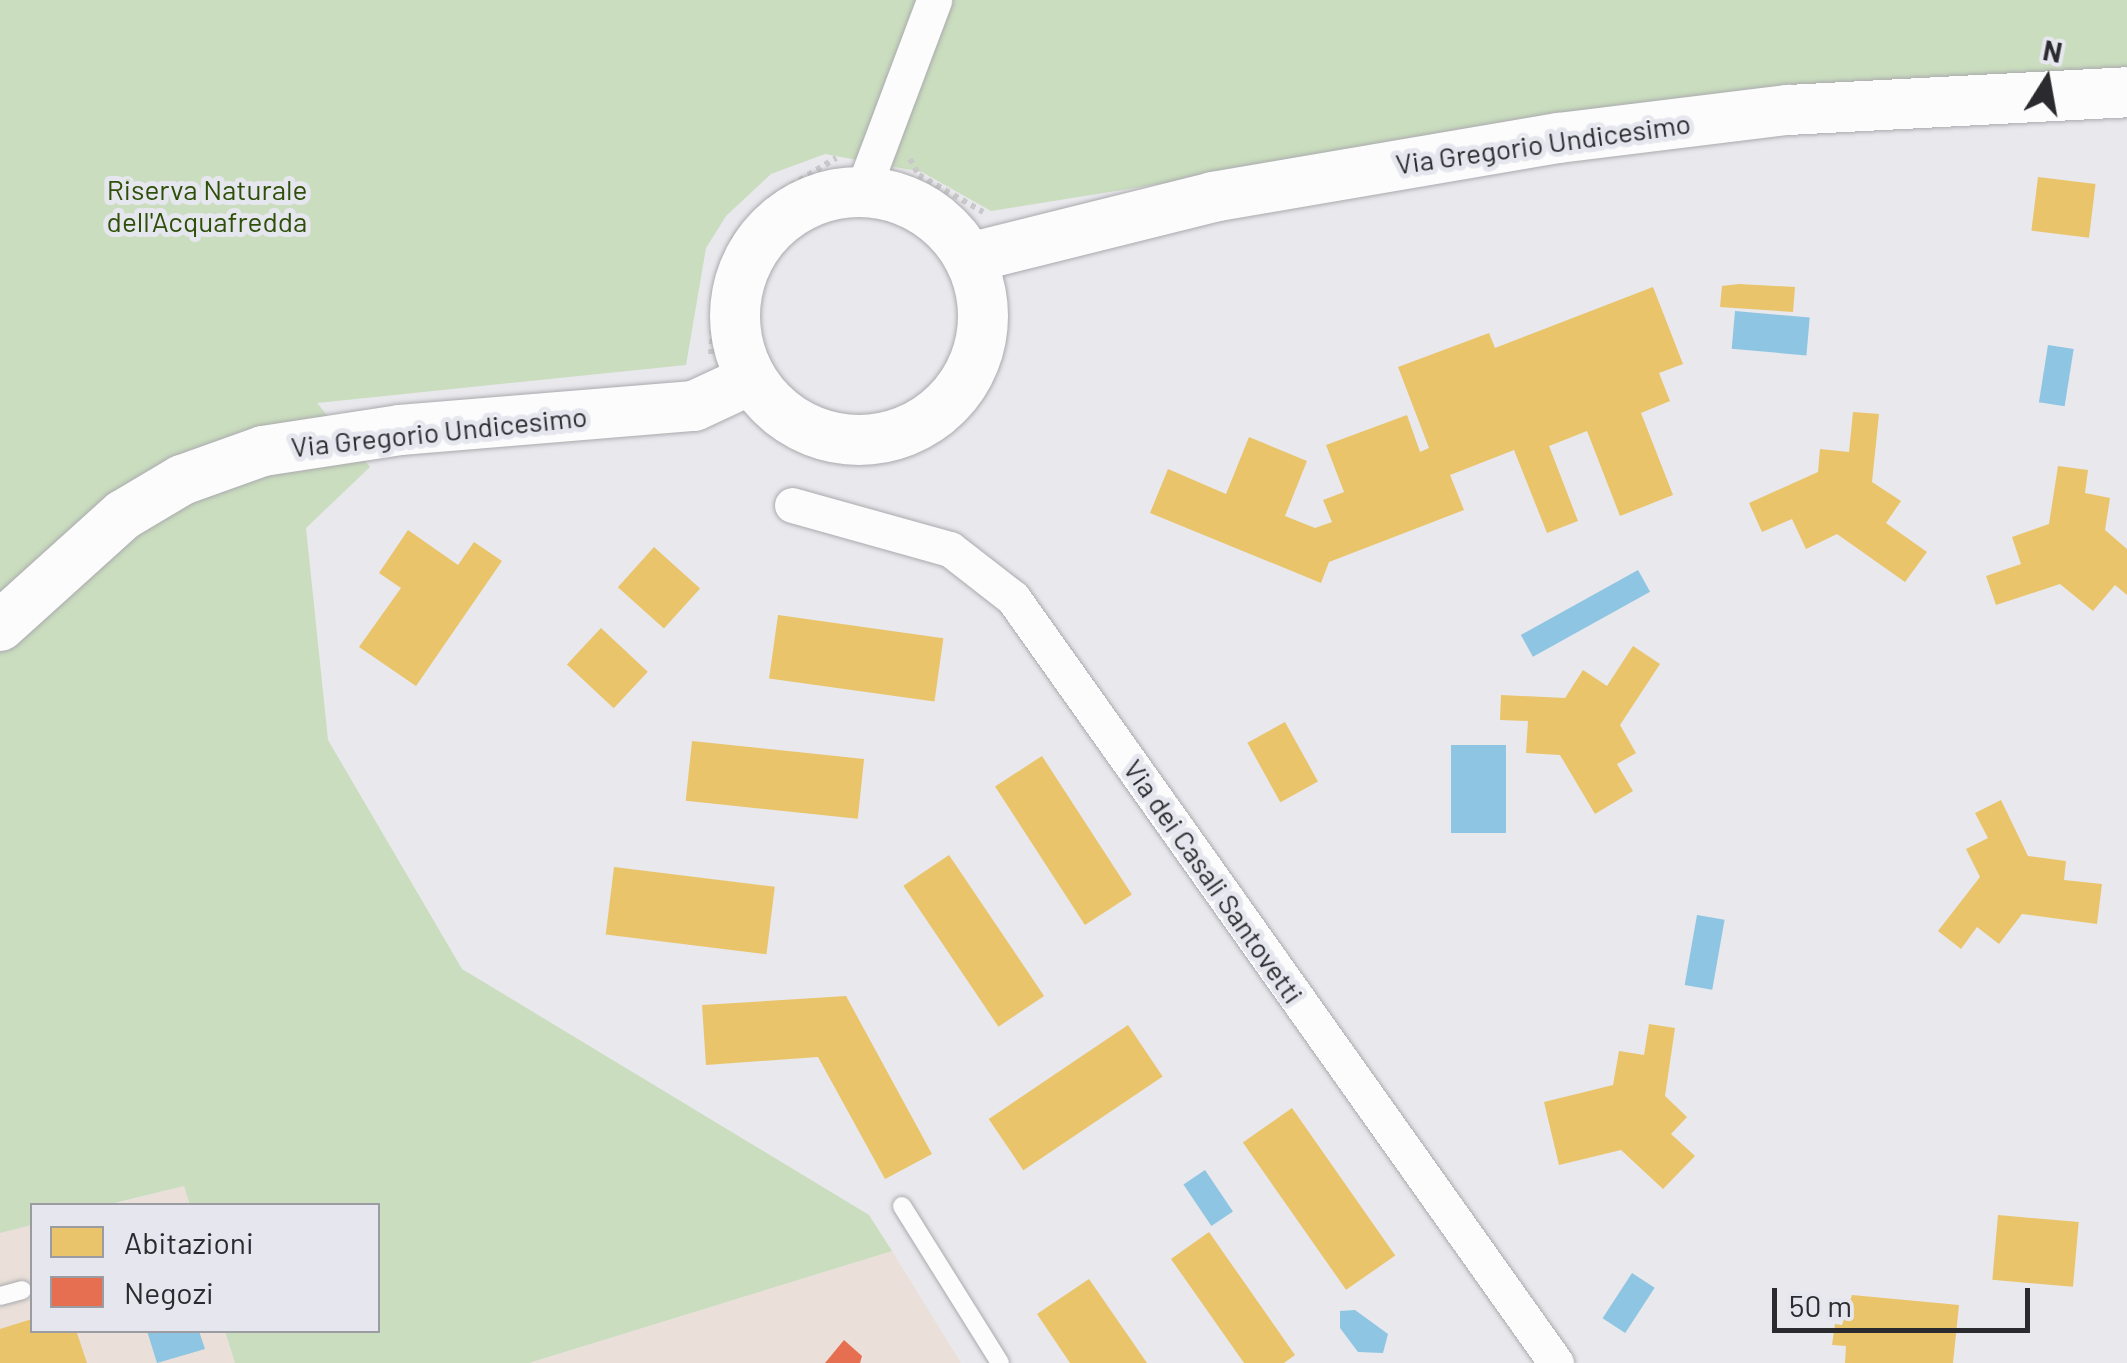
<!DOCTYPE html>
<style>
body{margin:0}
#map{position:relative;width:2127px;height:1363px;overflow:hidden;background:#e8e8ed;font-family:Barlow,sans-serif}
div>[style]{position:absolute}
.commercial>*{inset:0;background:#eae0d9}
.green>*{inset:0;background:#caddbe}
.water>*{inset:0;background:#8ec5e2;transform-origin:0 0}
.homes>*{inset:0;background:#e9c46a;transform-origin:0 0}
.shops>*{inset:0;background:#e76f51}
.path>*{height:6px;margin-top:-3px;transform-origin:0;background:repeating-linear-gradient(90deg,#c9c9ca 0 5px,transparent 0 10px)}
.roads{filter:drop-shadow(0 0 2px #aaaaae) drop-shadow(0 0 2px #aaaaae)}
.lane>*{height:18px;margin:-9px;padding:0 9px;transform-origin:9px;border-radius:9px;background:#fcfcfc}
.street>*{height:35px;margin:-17.5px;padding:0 17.5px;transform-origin:17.5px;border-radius:17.5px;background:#fcfcfc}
.secondary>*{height:50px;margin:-25px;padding:0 25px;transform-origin:25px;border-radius:25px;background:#fcfcfc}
.secondary>.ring{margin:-25px;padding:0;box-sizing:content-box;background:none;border:50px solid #fcfcfc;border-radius:50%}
span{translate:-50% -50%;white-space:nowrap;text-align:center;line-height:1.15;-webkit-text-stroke:10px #e6e6ef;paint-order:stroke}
.street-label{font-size:28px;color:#2b2b2f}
.park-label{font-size:28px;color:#2e4f08}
.legend{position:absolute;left:30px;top:1203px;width:350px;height:130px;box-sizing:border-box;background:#e6e6ef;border:2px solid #9b9ba2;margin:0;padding:12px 18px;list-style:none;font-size:30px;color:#2b2b2f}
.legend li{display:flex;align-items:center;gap:20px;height:50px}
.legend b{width:50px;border:2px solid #9b9ba2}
.north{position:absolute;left:1997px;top:30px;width:100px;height:100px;-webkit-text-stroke:8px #e6e6ef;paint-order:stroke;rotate:11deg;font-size:28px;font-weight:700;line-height:40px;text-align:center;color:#2b2b2f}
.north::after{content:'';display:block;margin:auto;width:35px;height:45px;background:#2b2b2f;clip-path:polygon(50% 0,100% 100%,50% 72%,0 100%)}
.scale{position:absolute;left:1772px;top:1288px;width:258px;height:45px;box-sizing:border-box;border:5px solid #2b2b2f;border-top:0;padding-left:12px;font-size:30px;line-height:35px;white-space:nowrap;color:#2b2b2f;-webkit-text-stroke:8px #e6e6ef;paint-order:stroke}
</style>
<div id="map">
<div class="commercial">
<div style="clip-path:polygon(184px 1186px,190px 1205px,107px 1206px)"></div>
<div style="clip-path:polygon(32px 1225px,32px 1330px,225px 1331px,235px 1363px,0 1363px,0 1233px)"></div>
<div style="clip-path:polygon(892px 1251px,961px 1363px,529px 1363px)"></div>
</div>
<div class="green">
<div style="clip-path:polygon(0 0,2127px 0,2127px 72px,1678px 101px,991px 211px,922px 172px,825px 154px,771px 174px,726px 216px,706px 248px,686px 365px,317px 403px,370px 467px,306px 528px,328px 740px,462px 969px,869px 1215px,892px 1251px,529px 1363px,235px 1363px,225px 1331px,378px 1330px,378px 1206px,190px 1205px,184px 1186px,107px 1205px,32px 1206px,32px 1225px,0 1233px)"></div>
</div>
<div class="water">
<div style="left:1735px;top:311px;width:75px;height:38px;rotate:5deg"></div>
<div style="left:2048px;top:345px;width:26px;height:58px;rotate:9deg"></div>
<div style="left:1638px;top:570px;width:25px;height:134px;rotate:61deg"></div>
<div style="left:1451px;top:745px;width:55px;height:88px"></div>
<div style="left:1697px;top:915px;width:28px;height:71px;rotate:10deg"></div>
<div style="left:1205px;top:1170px;width:50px;height:26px;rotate:56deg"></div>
<div style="left:1632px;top:1273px;width:27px;height:54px;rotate:33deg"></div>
<div style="clip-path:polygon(1355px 1310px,1388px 1334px,1383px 1353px,1358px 1352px,1340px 1328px,1340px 1311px)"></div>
<div style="clip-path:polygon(147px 1331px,199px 1331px,205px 1349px,157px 1363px)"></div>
</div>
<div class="homes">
<div style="left:2038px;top:177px;width:58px;height:54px;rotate:7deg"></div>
<div style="clip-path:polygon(1739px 284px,1795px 287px,1793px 312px,1720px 307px,1722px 286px)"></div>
<div style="clip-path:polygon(1653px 287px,1683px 364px,1659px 373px,1670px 401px,1641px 413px,1673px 495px,1620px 516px,1587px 431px,1549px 446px,1578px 521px,1547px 533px,1514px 450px,1450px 475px,1464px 510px,1329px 562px,1321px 583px,1150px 513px,1168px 469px,1226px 494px,1249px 437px,1307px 461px,1285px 516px,1315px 528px,1332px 522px,1323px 500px,1344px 492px,1326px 445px,1407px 415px,1420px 452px,1429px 448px,1398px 367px,1489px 333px,1495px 348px)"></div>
<div style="clip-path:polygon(1853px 412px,1879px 414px,1872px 482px,1901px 501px,1886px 523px,1927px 552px,1905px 582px,1837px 534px,1806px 549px,1792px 519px,1762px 532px,1749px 503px,1818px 472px,1820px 449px,1849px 452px)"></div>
<div style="clip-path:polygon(2058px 466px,2088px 470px,2085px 493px,2110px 498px,2105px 530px,2127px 549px,2127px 595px,2115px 585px,2093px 611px,2060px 584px,1996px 605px,1986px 576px,2021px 564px,2012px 537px,2049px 524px)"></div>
<div style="clip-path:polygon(408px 530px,458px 565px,474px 542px,502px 561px,416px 686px,359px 647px,401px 588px,379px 573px)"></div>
<div style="left:654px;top:547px;width:62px;height:54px;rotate:42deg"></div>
<div style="left:778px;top:615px;width:167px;height:64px;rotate:8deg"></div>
<div style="left:601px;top:628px;width:64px;height:50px;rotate:43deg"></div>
<div style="clip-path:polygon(1633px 646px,1660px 664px,1620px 725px,1636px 753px,1617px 764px,1633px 791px,1595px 814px,1560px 755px,1526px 753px,1528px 721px,1500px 720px,1501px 695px,1565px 698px,1583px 670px,1607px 686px)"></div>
<div style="left:1285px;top:722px;width:68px;height:43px;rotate:61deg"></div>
<div style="left:692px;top:741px;width:173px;height:60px;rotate:6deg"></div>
<div style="left:1042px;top:756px;width:165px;height:56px;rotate:57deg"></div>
<div style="clip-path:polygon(2001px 800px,2028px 856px,2066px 861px,2064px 880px,2102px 884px,2097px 924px,2022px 914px,1999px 944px,1977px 927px,1961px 949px,1938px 931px,1980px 877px,1966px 849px,1988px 838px,1975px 813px)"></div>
<div style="left:949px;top:855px;width:170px;height:55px;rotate:56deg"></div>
<div style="left:614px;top:867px;width:162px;height:68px;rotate:7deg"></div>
<div style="clip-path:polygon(846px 996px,932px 1154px,885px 1179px,818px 1057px,706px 1065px,702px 1005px)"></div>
<div style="clip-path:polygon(1649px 1024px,1675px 1028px,1665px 1096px,1687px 1117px,1671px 1134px,1695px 1156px,1663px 1189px,1621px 1150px,1559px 1165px,1544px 1102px,1613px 1085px,1619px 1051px,1644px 1055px)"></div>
<div style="left:1128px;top:1025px;width:62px;height:168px;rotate:56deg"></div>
<div style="left:1292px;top:1108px;width:180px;height:60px;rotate:55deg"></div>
<div style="left:1998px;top:1215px;width:81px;height:65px;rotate:5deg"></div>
<div style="clip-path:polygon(1209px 1232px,1295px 1355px,1284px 1363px,1244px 1363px,1171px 1259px)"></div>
<div style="clip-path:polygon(1089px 1279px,1147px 1363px,1070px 1363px,1037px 1314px)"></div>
<div style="clip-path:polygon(1852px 1295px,1959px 1305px,1953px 1363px,1845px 1363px,1846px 1346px,1832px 1345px,1835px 1324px,1842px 1325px)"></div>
<div style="clip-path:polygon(32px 1319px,32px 1330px,76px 1330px,87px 1363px,0 1363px,0 1329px)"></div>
</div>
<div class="shops">
<div style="clip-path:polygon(844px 1340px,862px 1356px,860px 1363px,825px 1363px)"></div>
</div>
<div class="path">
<div style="left:910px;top:159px;width:18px;rotate:61deg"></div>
<div style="left:919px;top:175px;width:74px;rotate:30deg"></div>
<div style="left:711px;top:354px;width:66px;rotate:-85.7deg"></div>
<div style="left:716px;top:288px;width:55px;rotate:-69.9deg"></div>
<div style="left:735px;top:236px;width:56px;rotate:-45.7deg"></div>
<div style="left:774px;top:196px;width:73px;rotate:-31.5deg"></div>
</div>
<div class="roads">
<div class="lane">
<div style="left:902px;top:1206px;width:185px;rotate:58deg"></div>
<div style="left:0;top:1296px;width:23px;rotate:-15deg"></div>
</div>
<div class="street">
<div style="left:862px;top:192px;width:205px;rotate:-69.4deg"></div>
<div style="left:792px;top:505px;width:164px;rotate:15.6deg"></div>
<div style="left:950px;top:549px;width:80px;rotate:37.9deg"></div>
<div style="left:1013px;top:598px;width:938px;rotate:54.63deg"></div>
</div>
<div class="secondary">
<div class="ring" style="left:735px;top:192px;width:198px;height:198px"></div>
<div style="left:969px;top:258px;width:252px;rotate:-14deg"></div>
<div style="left:1213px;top:197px;width:351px;rotate:-9.7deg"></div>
<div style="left:1559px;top:138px;width:231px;rotate:-7deg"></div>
<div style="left:1788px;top:110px;width:339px;rotate:-3deg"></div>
<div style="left:0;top:626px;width:166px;rotate:-42.1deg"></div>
<div style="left:123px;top:515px;width:69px;rotate:-30.7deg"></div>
<div style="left:182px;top:480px;width:86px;rotate:-19.7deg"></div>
<div style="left:263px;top:451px;width:139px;rotate:-8.7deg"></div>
<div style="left:400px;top:430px;width:295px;rotate:-4.7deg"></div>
<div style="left:694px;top:406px;width:62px;rotate:-24.9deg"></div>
</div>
</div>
<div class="street-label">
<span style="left:1543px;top:143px;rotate:-8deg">Via Gregorio Undicesimo</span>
<span style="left:439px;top:431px;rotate:-6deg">Via Gregorio Undicesimo</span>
<span style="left:1214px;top:881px;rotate:55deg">Via dei Casali Santovetti</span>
</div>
<div class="park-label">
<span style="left:207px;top:205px">Riserva Naturale<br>dell'Acquafredda</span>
</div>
<ul class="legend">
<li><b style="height:28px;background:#e9c46a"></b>Abitazioni</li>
<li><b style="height:28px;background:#e76f51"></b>Negozi</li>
</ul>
<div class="north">N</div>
<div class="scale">50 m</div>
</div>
